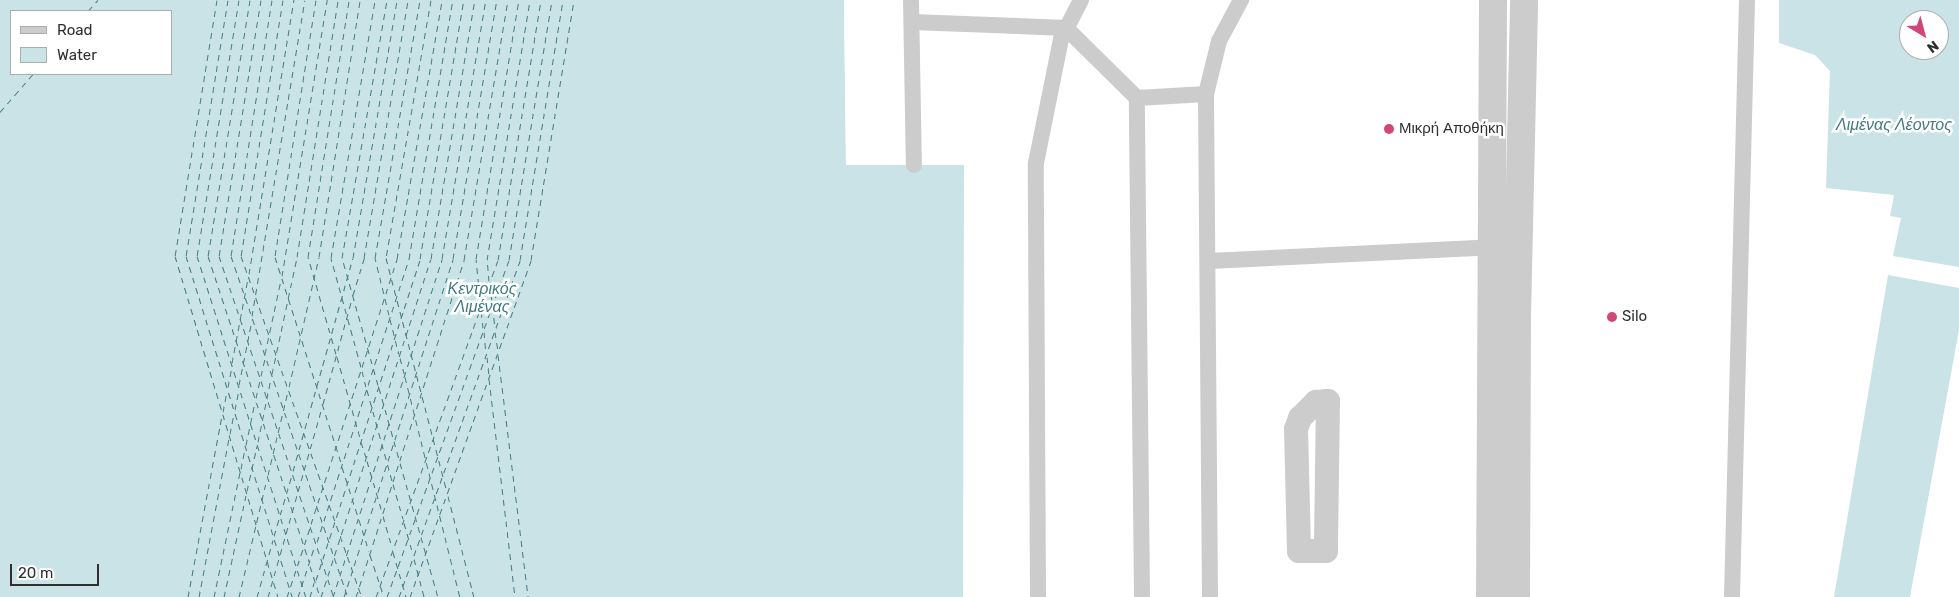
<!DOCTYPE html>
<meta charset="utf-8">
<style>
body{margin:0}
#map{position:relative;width:1959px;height:597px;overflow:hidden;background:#fff;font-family:Rubik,sans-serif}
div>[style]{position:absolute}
.water>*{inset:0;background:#cae3e6}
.pier>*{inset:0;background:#fff}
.ferry>*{height:1px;margin-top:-0.5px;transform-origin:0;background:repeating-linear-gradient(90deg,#437b83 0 6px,transparent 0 11px)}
.service>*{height:16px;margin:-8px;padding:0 8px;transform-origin:8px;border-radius:8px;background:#ccc}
.pedestrian>*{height:24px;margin:-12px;padding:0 12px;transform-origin:12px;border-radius:12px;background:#ccc}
.minor>*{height:28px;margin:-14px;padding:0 14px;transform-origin:14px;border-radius:14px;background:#ccc}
.dots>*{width:14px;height:14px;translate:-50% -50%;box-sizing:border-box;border:2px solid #fff;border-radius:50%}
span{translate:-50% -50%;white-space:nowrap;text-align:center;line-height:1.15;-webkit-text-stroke:5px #fff;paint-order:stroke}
.poi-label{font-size:15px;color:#2f2f2f}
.left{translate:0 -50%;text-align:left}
.water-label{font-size:16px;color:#437b83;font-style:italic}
.legend{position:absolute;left:10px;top:10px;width:162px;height:65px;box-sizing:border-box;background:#fff;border:1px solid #acacac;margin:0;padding:6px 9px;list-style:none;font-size:15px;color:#2f2f2f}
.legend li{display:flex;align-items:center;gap:10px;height:25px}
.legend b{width:25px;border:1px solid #acacac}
.north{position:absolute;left:1899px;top:10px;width:50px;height:50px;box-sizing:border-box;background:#fff;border:1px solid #acacac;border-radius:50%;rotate:143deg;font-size:14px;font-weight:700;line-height:20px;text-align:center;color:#2f2f2f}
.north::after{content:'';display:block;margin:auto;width:18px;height:22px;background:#d24677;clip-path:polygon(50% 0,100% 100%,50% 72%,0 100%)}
.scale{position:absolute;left:10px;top:564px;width:89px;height:22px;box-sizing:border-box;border:2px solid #2f2f2f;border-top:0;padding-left:6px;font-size:15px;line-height:18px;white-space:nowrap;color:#2f2f2f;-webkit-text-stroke:4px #fff;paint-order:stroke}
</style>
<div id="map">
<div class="water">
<div style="clip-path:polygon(evenodd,0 0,844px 0,846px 165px,964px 165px,963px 597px,0 597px,0 0,11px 11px,171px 11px,171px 74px,11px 74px,11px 11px)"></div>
<div style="clip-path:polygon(evenodd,1779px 0,1959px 0,1959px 267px,1893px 256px,1901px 218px,1890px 216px,1894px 195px,1826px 188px,1830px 71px,1815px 55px,1779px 43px,1779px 0,1909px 20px,1939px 20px,1939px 50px,1909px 50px,1909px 20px)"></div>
<div style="clip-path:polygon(1888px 275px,1959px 288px,1959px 330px,1910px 597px,1834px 597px)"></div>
</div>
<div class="pier">
<div style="clip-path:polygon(844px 0,849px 162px,964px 165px,846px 165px)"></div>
</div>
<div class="ferry">
<div style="left:217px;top:0;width:259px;rotate:99.3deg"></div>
<div style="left:175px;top:256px;width:356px;rotate:73.2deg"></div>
<div style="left:228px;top:0;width:259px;rotate:99.3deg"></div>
<div style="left:186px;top:256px;width:357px;rotate:72.7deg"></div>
<div style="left:239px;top:0;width:259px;rotate:99.3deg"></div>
<div style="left:197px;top:256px;width:358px;rotate:72.3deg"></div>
<div style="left:250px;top:0;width:259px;rotate:99.3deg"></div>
<div style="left:208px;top:256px;width:322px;rotate:71.7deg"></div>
<div style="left:261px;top:0;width:259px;rotate:99.3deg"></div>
<div style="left:219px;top:256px;width:360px;rotate:71.4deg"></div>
<div style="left:272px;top:0;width:259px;rotate:99.1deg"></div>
<div style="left:231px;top:256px;width:361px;rotate:71.1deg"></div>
<div style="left:283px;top:0;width:259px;rotate:99.3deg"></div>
<div style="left:241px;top:256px;width:362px;rotate:70.5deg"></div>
<div style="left:316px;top:0;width:260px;rotate:99.1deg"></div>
<div style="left:275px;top:257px;width:216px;rotate:72.2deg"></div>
<div style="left:431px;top:0;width:262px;rotate:99.9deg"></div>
<div style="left:386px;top:258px;width:242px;rotate:75.4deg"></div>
<div style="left:88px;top:11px;width:15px;rotate:-48deg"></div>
<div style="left:0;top:112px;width:50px;rotate:-49deg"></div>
<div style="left:249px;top:274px;width:278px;rotate:-80.7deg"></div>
<div style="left:282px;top:276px;width:280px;rotate:-80.7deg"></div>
<div style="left:489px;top:281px;width:21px;rotate:-95deg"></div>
<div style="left:487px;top:260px;width:264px;rotate:-80.6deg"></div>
<div style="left:490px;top:285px;width:43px;rotate:83.4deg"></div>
<div style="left:353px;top:295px;width:39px;rotate:-73deg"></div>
<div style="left:364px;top:258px;width:262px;rotate:-80.3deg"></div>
<div style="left:389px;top:315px;width:59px;rotate:-103.8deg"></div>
<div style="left:375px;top:258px;width:262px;rotate:-80.1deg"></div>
<div style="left:252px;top:316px;width:320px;rotate:-80.5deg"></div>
<div style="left:390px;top:319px;width:36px;rotate:76deg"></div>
<div style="left:483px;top:328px;width:69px;rotate:-95.8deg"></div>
<div style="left:476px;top:259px;width:263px;rotate:-80.6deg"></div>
<div style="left:484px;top:332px;width:21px;rotate:85deg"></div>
<div style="left:495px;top:332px;width:19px;rotate:81deg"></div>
<div style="left:265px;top:354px;width:76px;rotate:-77.8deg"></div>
<div style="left:336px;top:354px;width:101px;rotate:-106.1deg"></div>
<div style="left:308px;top:257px;width:260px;rotate:-80.9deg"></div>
<div style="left:498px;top:355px;width:244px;rotate:82.9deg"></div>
<div style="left:337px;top:357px;width:84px;rotate:74.1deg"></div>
<div style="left:487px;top:357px;width:18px;rotate:84deg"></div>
<div style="left:400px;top:358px;width:16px;rotate:75deg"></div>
<div style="left:232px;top:363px;width:86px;rotate:-79.3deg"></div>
<div style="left:361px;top:367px;width:113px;rotate:-105.4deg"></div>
<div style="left:331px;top:258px;width:262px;rotate:-80.3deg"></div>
<div style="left:362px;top:371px;width:16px;rotate:76deg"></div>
<div style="left:272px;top:374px;width:120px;rotate:-77.9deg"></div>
<div style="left:297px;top:257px;width:260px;rotate:-80.9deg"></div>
<div style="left:261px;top:376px;width:18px;rotate:-77deg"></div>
<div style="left:405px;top:377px;width:227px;rotate:76deg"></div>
<div style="left:489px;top:379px;width:220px;rotate:83.2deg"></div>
<div style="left:239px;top:385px;width:66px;rotate:-78.7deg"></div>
<div style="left:378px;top:385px;width:132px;rotate:-105.8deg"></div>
<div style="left:342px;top:258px;width:262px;rotate:-80.1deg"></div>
<div style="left:228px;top:387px;width:20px;rotate:-79deg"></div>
<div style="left:289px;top:387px;width:133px;rotate:-77deg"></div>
<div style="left:319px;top:257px;width:260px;rotate:-80.9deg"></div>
<div style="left:379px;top:388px;width:74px;rotate:74.3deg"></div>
<div style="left:367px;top:390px;width:94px;rotate:74.6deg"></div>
<div style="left:256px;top:398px;width:18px;rotate:-77deg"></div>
<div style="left:323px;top:404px;width:109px;rotate:-74.6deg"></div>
<div style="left:235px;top:410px;width:21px;rotate:-79deg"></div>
<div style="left:223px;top:412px;width:21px;rotate:-79deg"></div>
<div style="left:230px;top:434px;width:20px;rotate:-79deg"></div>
<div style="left:258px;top:442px;width:65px;rotate:-78.5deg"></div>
<div style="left:361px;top:442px;width:16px;rotate:72deg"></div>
<div style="left:246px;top:445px;width:44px;rotate:-78.2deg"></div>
<div style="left:367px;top:461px;width:53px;rotate:73.6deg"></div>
<div style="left:400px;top:463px;width:139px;rotate:74.2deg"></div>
<div style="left:342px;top:467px;width:88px;rotate:72.2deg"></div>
<div style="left:241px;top:469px;width:20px;rotate:-79deg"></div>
<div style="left:293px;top:471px;width:221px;rotate:-74.3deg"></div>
<div style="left:353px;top:258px;width:262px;rotate:-80.3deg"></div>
<div style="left:268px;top:475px;width:86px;rotate:-76.6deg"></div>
<div style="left:393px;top:484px;width:36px;rotate:74deg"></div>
<div style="left:247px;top:491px;width:46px;rotate:-77.5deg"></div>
<div style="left:448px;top:496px;width:104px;rotate:75.6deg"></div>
<div style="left:383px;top:516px;width:33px;rotate:74deg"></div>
<div style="left:404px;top:523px;width:33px;rotate:74deg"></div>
<div style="left:311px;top:524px;width:279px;rotate:-72deg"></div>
<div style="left:397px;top:259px;width:263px;rotate:-80.1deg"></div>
<div style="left:274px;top:536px;width:64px;rotate:-73.6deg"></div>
<div style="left:317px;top:542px;width:298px;rotate:-72deg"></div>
<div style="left:409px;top:259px;width:263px;rotate:-80.4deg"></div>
<div style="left:393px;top:552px;width:47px;rotate:73.9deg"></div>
<div style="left:370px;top:555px;width:44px;rotate:71.6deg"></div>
<div style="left:414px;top:559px;width:39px;rotate:75deg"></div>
<div style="left:310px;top:566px;width:33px;rotate:72deg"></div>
<div style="left:316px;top:580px;width:337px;rotate:-72deg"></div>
<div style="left:420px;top:259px;width:263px;rotate:-80.4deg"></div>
<div style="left:188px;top:597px;width:184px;rotate:-79.4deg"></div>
<div style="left:199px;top:597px;width:162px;rotate:-79.3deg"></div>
<div style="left:214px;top:597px;width:127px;rotate:-78.2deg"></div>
<div style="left:224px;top:597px;width:104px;rotate:-77.8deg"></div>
<div style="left:239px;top:597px;width:121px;rotate:-76.7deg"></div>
<div style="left:257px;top:597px;width:59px;rotate:-74.3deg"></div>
<div style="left:268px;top:597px;width:197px;rotate:-74.1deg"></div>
<div style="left:287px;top:597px;width:73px;rotate:-71.6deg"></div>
<div style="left:298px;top:597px;width:55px;rotate:-71.9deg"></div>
<div style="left:310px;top:597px;width:15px;rotate:-74deg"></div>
<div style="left:321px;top:597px;width:355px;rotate:-72deg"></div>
<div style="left:431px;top:259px;width:263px;rotate:-80.4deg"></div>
<div style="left:333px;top:597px;width:355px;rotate:-72.1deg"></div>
<div style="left:442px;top:259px;width:263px;rotate:-80.4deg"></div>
<div style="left:344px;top:597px;width:355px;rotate:-72.1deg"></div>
<div style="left:453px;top:259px;width:263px;rotate:-80.4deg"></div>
<div style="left:356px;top:597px;width:354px;rotate:-72.2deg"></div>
<div style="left:464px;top:260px;width:264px;rotate:-80.4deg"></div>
<div style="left:376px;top:597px;width:358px;rotate:-70.1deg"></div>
<div style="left:498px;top:260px;width:264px;rotate:-80.6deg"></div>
<div style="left:387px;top:597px;width:358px;rotate:-70.1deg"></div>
<div style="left:509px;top:260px;width:264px;rotate:-80.6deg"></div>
<div style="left:399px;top:597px;width:358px;rotate:-70.2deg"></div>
<div style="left:520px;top:260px;width:264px;rotate:-80.6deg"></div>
<div style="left:410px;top:597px;width:358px;rotate:-70.2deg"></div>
<div style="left:531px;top:260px;width:264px;rotate:-80.6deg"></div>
</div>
<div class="service">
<div style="left:911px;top:0;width:165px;rotate:89deg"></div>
<div style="left:912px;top:22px;width:154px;rotate:2.2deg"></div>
<div style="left:1066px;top:28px;width:100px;rotate:44.6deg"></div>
<div style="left:1209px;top:261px;width:283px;rotate:-2.8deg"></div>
<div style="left:1038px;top:597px;width:434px;rotate:-90.3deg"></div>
<div style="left:1036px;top:163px;width:126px;rotate:-78.6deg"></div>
<div style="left:1061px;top:39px;width:44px;rotate:-62.9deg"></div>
<div style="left:1142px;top:597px;width:499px;rotate:-90.6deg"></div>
<div style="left:1137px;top:98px;width:69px;rotate:-3.3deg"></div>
<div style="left:1210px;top:597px;width:503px;rotate:-90.46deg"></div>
<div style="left:1206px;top:94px;width:55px;rotate:-76.2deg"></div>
<div style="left:1219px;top:41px;width:47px;rotate:-61.8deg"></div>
<div style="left:1732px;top:597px;width:597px;rotate:-88.56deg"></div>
</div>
<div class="pedestrian">
<div style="left:1328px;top:401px;width:150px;rotate:90.8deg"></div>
<div style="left:1326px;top:551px;width:27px;rotate:180deg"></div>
<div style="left:1299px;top:551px;width:122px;rotate:-91.4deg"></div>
<div style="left:1296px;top:429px;width:12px;rotate:-70deg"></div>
<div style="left:1300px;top:418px;width:23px;rotate:-45deg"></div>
<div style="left:1316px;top:402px;width:12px;rotate:-5deg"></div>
</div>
<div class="minor">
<div style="left:1490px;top:597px;width:597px;rotate:-89.71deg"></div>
<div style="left:1516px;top:597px;width:282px;rotate:-89.8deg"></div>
<div style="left:1517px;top:315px;width:315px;rotate:-88.7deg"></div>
</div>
<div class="dots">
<div style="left:1389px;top:129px;background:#d24677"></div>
<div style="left:1612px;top:317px;background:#d24677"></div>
</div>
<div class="poi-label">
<span class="left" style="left:1399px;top:129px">Μικρή Αποθήκη</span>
<span class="left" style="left:1622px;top:317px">Silo</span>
</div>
<div class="water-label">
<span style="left:1894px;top:125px">Λιμένας Λέοντος</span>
<span style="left:482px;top:298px">Κεντρικός<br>Λιμένας</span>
</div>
<ul class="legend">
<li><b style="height:6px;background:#ccc"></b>Road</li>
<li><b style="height:14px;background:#cae3e6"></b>Water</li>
</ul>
<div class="north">N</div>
<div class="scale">20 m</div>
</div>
